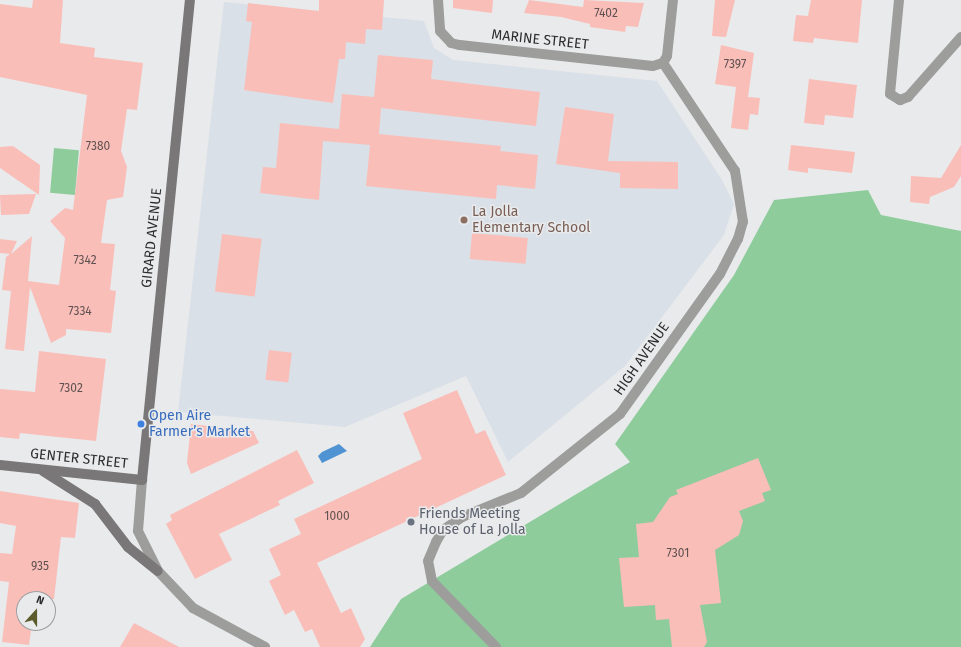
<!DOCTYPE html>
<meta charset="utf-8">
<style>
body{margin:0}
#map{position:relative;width:961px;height:647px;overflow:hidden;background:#e9eaec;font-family:"Fira Sans",sans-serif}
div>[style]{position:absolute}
.built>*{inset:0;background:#d9e0e7}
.green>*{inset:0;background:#8fcc9c;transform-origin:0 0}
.water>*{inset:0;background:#5093d2}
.building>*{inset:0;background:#fabeb9;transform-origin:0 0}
.street>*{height:10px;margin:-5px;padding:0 5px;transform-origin:5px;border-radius:5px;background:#9d9d9c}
.secondary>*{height:10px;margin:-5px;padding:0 5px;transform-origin:5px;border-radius:5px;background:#797777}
.dots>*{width:11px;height:11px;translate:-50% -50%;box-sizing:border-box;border:2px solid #e9eaec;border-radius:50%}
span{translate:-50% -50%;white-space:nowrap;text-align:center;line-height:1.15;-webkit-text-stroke:3px #e9eaec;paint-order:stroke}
.number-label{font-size:12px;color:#605151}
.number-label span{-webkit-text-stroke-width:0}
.street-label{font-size:14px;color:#2d2d2e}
.education-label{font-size:14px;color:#785e54}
.left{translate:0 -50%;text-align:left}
.shop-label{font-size:14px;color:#366cbe}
.worship-label{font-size:14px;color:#5b616d}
.north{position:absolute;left:16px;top:591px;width:40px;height:40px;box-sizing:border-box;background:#e9eaec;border:1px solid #9e9ea0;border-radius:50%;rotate:21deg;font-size:11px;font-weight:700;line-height:16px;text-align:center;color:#2d2d2e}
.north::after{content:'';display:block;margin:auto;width:14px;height:18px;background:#5a5d2b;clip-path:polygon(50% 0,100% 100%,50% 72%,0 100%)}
</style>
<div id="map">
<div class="built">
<div style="clip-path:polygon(224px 2px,424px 21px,434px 48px,453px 60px,657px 81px,722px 180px,734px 204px,724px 235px,625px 366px,508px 462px,466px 376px,345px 427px,178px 412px)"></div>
</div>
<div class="green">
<div style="left:54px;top:148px;width:25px;height:45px;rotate:5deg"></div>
<div style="clip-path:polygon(868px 190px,881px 215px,961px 231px,961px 647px,370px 647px,401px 599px,630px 462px,615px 444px,734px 275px,774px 200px)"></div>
</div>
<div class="water">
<div style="clip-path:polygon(339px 444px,347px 451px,322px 463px,318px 456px,322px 452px)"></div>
</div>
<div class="building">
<div style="clip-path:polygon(33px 0,63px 0,60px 43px,95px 48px,94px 57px,143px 63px,137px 110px,127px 109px,121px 151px,127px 167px,123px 197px,107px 200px,101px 243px,115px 244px,110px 290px,116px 291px,111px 333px,66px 329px,66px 335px,51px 343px,30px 287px,24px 351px,5px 349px,11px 291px,2px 290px,6px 257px,10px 254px,0 253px,0 239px,17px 241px,11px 254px,32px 236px,28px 281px,59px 285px,65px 238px,50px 221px,65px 208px,73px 210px,87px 95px,0 77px,0 4px,32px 8px)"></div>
<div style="clip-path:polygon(319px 0,384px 0,382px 30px,366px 29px,365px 44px,346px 42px,345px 59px,339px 59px,333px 103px,244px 90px,252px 22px,246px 21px,248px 3px,319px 11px)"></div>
<div style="clip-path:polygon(453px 0,493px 0,492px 13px,453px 8px)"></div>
<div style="clip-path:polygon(529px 0,583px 7px,584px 0,644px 3px,638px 27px,626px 26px,625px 32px,590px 27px,590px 24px,561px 17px,524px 13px)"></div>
<div style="clip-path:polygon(715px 0,735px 0,726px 37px,712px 36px)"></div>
<div style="clip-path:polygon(811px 0,862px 0,858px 43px,814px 38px,813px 43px,793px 41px,796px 15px,808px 16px)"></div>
<div style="clip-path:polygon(721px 45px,754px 53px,748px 97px,760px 98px,758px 115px,750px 114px,748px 130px,731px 128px,736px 87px,715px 84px)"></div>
<div style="clip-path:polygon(378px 55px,433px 60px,431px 79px,540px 92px,536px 126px,381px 108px,379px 134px,501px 146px,500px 151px,538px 155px,535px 189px,497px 185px,496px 199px,366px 186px,370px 145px,323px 141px,319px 200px,260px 193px,263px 167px,276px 168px,280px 123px,339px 129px,342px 94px,374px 97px)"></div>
<div style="clip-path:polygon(809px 79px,857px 85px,853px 118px,825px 115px,824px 125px,804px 123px)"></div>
<div style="clip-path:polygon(565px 107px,614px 114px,608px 161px,678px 162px,678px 189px,620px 188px,620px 173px,556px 164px)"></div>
<div style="clip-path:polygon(791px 145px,855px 152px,852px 173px,808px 168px,808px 173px,788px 170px)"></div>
<div style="clip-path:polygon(961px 145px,961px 176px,954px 187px,930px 197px,929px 204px,910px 202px,911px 176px,941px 178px)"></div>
<div style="clip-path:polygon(13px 146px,40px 165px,39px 195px,0 168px,0 147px)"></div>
<div style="clip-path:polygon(36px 194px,29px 214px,1px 215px,0 195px)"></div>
<div style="left:472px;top:233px;width:56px;height:26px;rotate:5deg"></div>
<div style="left:222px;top:234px;width:40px;height:58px;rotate:7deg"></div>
<div style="left:269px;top:350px;width:23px;height:30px;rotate:7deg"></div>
<div style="clip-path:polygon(39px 351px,106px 359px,96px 441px,20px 433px,19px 439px,0 437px,0 389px,35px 392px)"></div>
<div style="clip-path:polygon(457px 390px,476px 434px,485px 430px,506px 475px,317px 563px,341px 613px,351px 608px,365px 639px,360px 647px,320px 647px,312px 629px,305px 632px,294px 610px,285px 615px,269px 581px,281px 575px,269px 549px,301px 534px,294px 519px,422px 459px,403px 413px)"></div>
<div style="clip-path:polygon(191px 424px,253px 431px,259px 443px,191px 474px,187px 463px)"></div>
<div style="clip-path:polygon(297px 450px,314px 483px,278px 501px,280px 505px,219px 534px,232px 560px,195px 579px,166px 524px,172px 520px,170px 515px)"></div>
<div style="clip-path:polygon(758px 458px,771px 490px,762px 493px,765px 501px,739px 511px,743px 521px,739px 535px,715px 550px,721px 603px,700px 605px,707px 642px,704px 647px,672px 647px,669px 619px,656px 620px,655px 605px,624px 607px,619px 558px,639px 557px,636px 524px,653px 522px,670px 497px,678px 494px,676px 490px)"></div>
<div style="clip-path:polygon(0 491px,79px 503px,75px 538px,61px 537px,54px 599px,24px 599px,24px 623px,32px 623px,29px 645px,2px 642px,9px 582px,0 581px,0 553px,12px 554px,16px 526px,0 523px)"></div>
<div style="clip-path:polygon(134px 623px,179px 647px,120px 647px)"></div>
</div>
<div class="street">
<div style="left:438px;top:0;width:31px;rotate:86deg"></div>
<div style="left:440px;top:31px;width:16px;rotate:47deg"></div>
<div style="left:451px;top:43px;width:9px;rotate:13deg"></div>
<div style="left:460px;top:45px;width:194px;rotate:6.2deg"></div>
<div style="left:653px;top:66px;width:10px;rotate:-17deg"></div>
<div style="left:899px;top:0;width:94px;rotate:95.5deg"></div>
<div style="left:890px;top:94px;width:12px;rotate:31deg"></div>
<div style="left:900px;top:100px;width:9px;rotate:-21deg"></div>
<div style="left:908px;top:97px;width:80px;rotate:-48.5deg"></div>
<div style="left:663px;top:63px;width:8px;rotate:-60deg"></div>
<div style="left:667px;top:56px;width:56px;rotate:-83.9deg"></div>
<div style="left:142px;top:480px;width:51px;rotate:94.5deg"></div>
<div style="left:138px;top:531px;width:45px;rotate:63.4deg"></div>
<div style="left:158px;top:571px;width:51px;rotate:46.6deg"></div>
<div style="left:193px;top:608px;width:82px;rotate:28.4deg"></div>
<div style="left:496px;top:647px;width:92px;rotate:-134.1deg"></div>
<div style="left:432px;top:581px;width:20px;rotate:-101deg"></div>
<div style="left:428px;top:561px;width:21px;rotate:-67deg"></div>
<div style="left:436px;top:542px;width:14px;rotate:-60deg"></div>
<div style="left:443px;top:530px;width:23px;rotate:-34deg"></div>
<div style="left:462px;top:517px;width:64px;rotate:-22.1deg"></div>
<div style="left:521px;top:493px;width:127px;rotate:-38.6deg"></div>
<div style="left:620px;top:414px;width:172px;rotate:-54.5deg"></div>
<div style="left:720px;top:274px;width:39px;rotate:-63deg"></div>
<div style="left:738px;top:239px;width:18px;rotate:-74deg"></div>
<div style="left:743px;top:222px;width:52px;rotate:-98.9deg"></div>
<div style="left:735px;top:171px;width:130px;rotate:-123.7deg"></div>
</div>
<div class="secondary">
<div style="left:0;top:465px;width:143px;rotate:6deg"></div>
<div style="left:142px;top:480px;width:482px;rotate:-84.3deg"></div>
<div style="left:43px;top:471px;width:62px;rotate:32.4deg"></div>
<div style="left:95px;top:504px;width:54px;rotate:52.5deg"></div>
<div style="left:128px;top:547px;width:38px;rotate:39deg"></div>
</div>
<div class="dots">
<div style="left:464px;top:220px;background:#8d6e63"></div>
<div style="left:141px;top:424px;background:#3f7fe0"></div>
<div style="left:411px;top:522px;background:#6b7280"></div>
</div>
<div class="number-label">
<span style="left:606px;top:14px">7402</span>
<span style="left:735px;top:65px">7397</span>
<span style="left:98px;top:147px">7380</span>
<span style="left:85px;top:261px">7342</span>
<span style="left:80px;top:312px">7334</span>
<span style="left:71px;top:389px">7302</span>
<span style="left:337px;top:517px">1000</span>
<span style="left:678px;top:554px">7301</span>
<span style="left:40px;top:567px">935</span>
</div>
<div class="street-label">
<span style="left:540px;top:40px;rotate:6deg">MARINE STREET</span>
<span style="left:152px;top:238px;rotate:-84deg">GIRARD AVENUE</span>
<span style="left:642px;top:359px;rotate:-55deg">HIGH AVENUE</span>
<span style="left:79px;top:459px;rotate:6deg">GENTER STREET</span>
</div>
<div class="education-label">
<span class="left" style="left:472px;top:220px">La Jolla<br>Elementary School</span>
</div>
<div class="shop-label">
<span class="left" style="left:149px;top:424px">Open Aire<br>Farmer’s Market</span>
</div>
<div class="worship-label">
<span class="left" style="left:419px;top:522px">Friends Meeting<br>House of La Jolla</span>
</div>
<div class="north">N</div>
</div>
